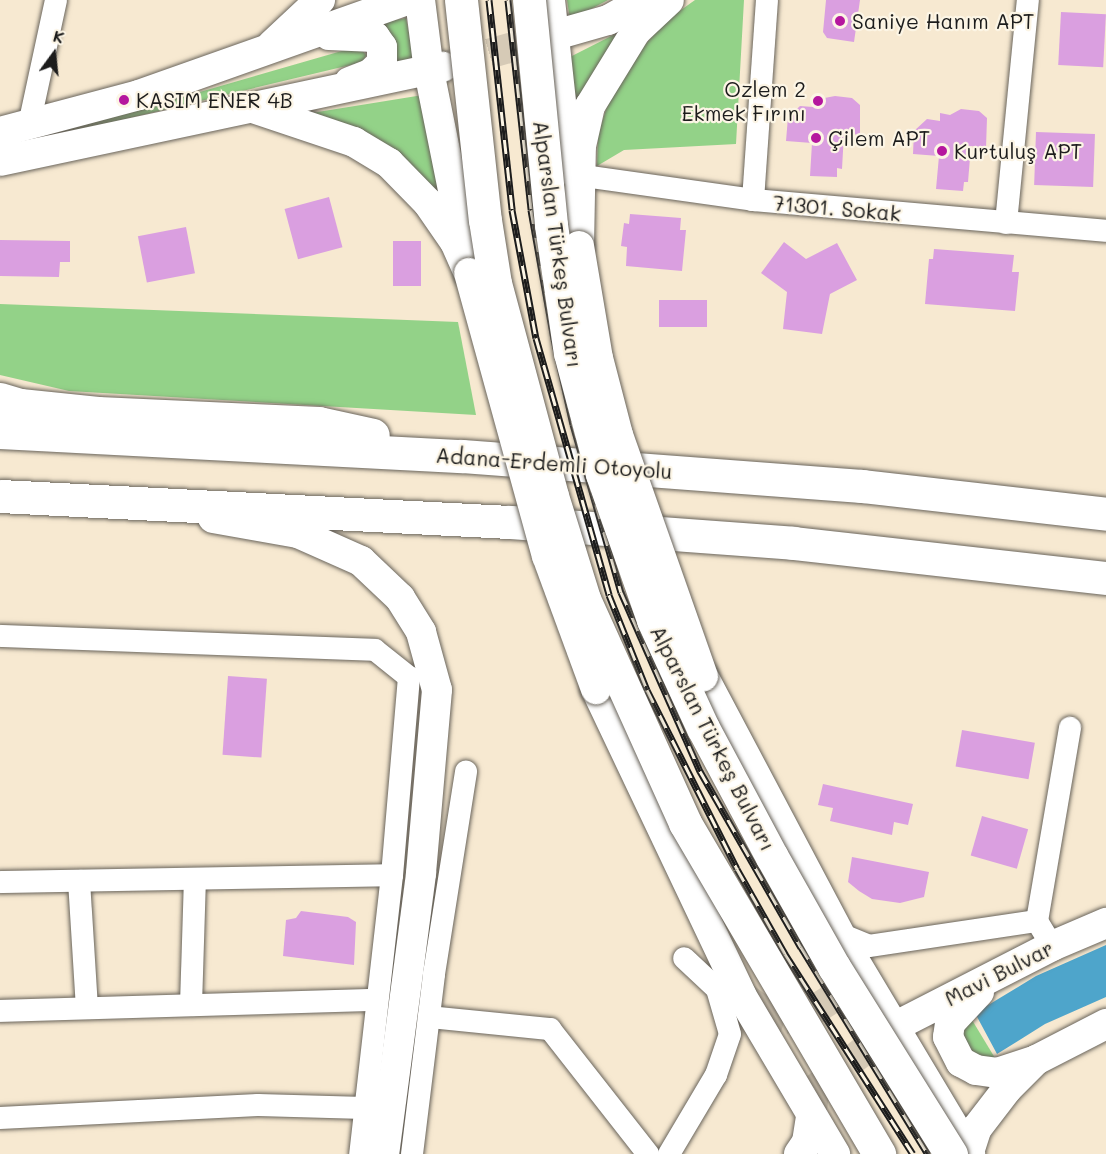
<!DOCTYPE html>
<meta charset="utf-8">
<style>
body{margin:0}
#map{position:relative;width:1106px;height:1154px;overflow:hidden;background:#f7e9d1;font-family:Mali,sans-serif}
div>[style]{position:absolute}
.green>*{inset:0;background:#93d288;transform-origin:0 0}
.water>*{inset:0;background:#4ea5cb}
.building>*{inset:0;background:#da9fe0;transform-origin:0 0}
.major-tunnel>*{height:30px;margin-top:-15px;transform-origin:0;background:repeating-linear-gradient(90deg,#d6cab6 0 30px,transparent 0 45px)}
.roads{filter:drop-shadow(0 0 2px #69645b) drop-shadow(0 0 2px #69645b)}
.minor>*{height:22px;margin:-11px;padding:0 11px;transform-origin:11px;border-radius:11px;background:#fff}
.major>*{height:30px;margin:-15px;padding:0 15px;transform-origin:15px;border-radius:15px;background:#fff}
.highway>*{height:33px;margin:-16.5px;padding:0 16.5px;transform-origin:16.5px;border-radius:16.5px;background:#fff}
.rail>*{height:7px;margin-top:-3.5px;transform-origin:0;background:repeating-linear-gradient(90deg,#fcf5e5 0 14px,#1c1c1c 0 28px);box-sizing:border-box;border-block:2px solid #1c1c1c}
.bridges{filter:drop-shadow(0 0 2px #69645b) drop-shadow(0 0 2px #69645b)}
.major-bridge>*{height:30px;margin:-15px;padding:0 15px;transform-origin:15px;border-radius:15px;background:#fff}
.highway-bridge>*{height:33px;margin:-16.5px;padding:0 16.5px;transform-origin:16.5px;border-radius:16.5px;background:#fff}
.dots>*{width:16px;height:16px;translate:-50% -50%;box-sizing:border-box;border:3px solid #fcf5e5;border-radius:50%}
span{translate:-50% -50%;white-space:nowrap;text-align:center;line-height:1.15;-webkit-text-stroke:4.5px #fcf5e5;paint-order:stroke}
.poi-label{font-size:21px;color:#1c1c1c}
.left{translate:0 -50%;text-align:left}
.right{translate:-100% -50%;text-align:right}
.street-label{font-size:21px;color:#1c1c1c}
.north{position:absolute;left:24px;top:24px;width:60px;height:60px;-webkit-text-stroke:4px #fcf5e5;paint-order:stroke;rotate:15deg;font-size:16px;font-weight:700;line-height:24px;text-align:center;color:#1c1c1c}
.north::after{content:'';display:block;margin:auto;width:21px;height:27px;background:#1c1c1c;clip-path:polygon(50% 0,100% 100%,50% 72%,0 100%)}
</style>
<div id="map">
<div class="green">
<div style="clip-path:polygon(567px 0,608px 0,570px 20px)"></div>
<div style="clip-path:polygon(695px 0,744px 0,736px 144px,624px 150px,597px 166px,598px 135px,609px 100px,636px 55px,667px 20px)"></div>
<div style="left:406px;top:18px;width:51px;height:34px;rotate:79deg"></div>
<div style="clip-path:polygon(633px 25px,575px 144px,566px 59px)"></div>
<div style="clip-path:polygon(359px 46px,366px 55px,363px 62px,0 149px,0 141px,134px 111px)"></div>
<div style="clip-path:polygon(423px 95px,441px 205px,299px 115px)"></div>
<div style="clip-path:polygon(0 304px,458px 322px,476px 415px,69px 391px,0 375px)"></div>
<div style="clip-path:polygon(969px 1015px,998px 1063px,980px 1062px,960px 1037px)"></div>
</div>
<div class="water">
<div style="clip-path:polygon(1106px 945px,1106px 997px,1045px 1024px,997px 1054px,975px 1013px,1036px 976px)"></div>
</div>
<div class="building">
<div style="clip-path:polygon(826px 0,860px 0,854px 42px,827px 38px,823px 32px)"></div>
<div style="left:1061px;top:12px;width:45px;height:53px;rotate:3deg"></div>
<div style="clip-path:polygon(835px 96px,852px 98px,860px 105px,860px 135px,844px 133px,842px 169px,837px 168px,837px 177px,810px 176px,812px 143px,786px 141px,788px 117px,800px 106px,813px 107px,814px 100px)"></div>
<div style="clip-path:polygon(961px 109px,979px 111px,987px 118px,986px 148px,971px 146px,968px 182px,964px 182px,963px 191px,936px 189px,939px 156px,913px 154px,914px 131px,927px 119px,940px 121px,940px 113px,950px 115px)"></div>
<div style="left:1036px;top:132px;width:59px;height:53px;rotate:2deg"></div>
<div style="left:329px;top:197px;width:52px;height:46px;rotate:75deg"></div>
<div style="clip-path:polygon(630px 214px,681px 218px,680px 230px,686px 230px,682px 271px,626px 266px,627px 247px,621px 246px,624px 223px,629px 224px)"></div>
<div style="left:186px;top:227px;width:47px;height:49px;rotate:79deg"></div>
<div style="clip-path:polygon(0 240px,70px 241px,70px 262px,60px 262px,59px 277px,0 276px)"></div>
<div style="left:393px;top:241px;width:28px;height:45px"></div>
<div style="clip-path:polygon(784px 242px,806px 259px,837px 243px,857px 280px,830px 294px,822px 334px,783px 329px,787px 292px,761px 273px)"></div>
<div style="clip-path:polygon(934px 249px,1014px 255px,1012px 272px,1019px 272px,1015px 311px,925px 304px,929px 259px,933px 259px)"></div>
<div style="left:659px;top:300px;width:48px;height:27px"></div>
<div style="left:228px;top:676px;width:39px;height:79px;rotate:4deg"></div>
<div style="left:962px;top:730px;width:74px;height:37px;rotate:10deg"></div>
<div style="clip-path:polygon(823px 784px,913px 804px,908px 825px,894px 822px,892px 835px,830px 821px,833px 808px,818px 805px)"></div>
<div style="left:982px;top:816px;width:48px;height:41px;rotate:16deg"></div>
<div style="clip-path:polygon(852px 857px,929px 872px,924px 897px,900px 903px,872px 899px,859px 891px,848px 882px)"></div>
<div style="clip-path:polygon(301px 911px,348px 917px,356px 922px,354px 965px,283px 956px,286px 920px,296px 918px)"></div>
</div>
<div class="major-tunnel">
<div style="left:446px;top:66px;width:99px;rotate:-15.9deg"></div>
<div style="left:741px;top:995px;width:31px;rotate:36deg"></div>
<div style="left:766px;top:1013px;width:20px;rotate:18deg"></div>
<div style="left:785px;top:1019px;width:20px;rotate:-9deg"></div>
<div style="left:805px;top:1016px;width:38px;rotate:-33deg"></div>
<div style="left:837px;top:995px;width:19px;rotate:-58deg"></div>
<div style="left:847px;top:979px;width:18px;rotate:-87deg"></div>
<div style="left:811px;top:1116px;width:27px;rotate:-82deg"></div>
<div style="left:815px;top:1089px;width:100px;rotate:-38.1deg"></div>
</div>
<div class="roads">
<div class="minor">
<div style="left:29px;top:125px;width:128px;rotate:-77.8deg"></div>
<div style="left:569px;top:174px;width:186px;rotate:8deg"></div>
<div style="left:753px;top:200px;width:354px;rotate:5deg"></div>
<div style="left:753px;top:200px;width:200px;rotate:-86deg"></div>
<div style="left:1006px;top:223px;width:224px;rotate:-84.4deg"></div>
<div style="left:0;top:636px;width:375px;rotate:2.1deg"></div>
<div style="left:375px;top:650px;width:43px;rotate:38.5deg"></div>
<div style="left:409px;top:677px;width:199px;rotate:94.9deg"></div>
<div style="left:392px;top:875px;width:281px;rotate:96.5deg"></div>
<div style="left:79px;top:881px;width:127px;rotate:86.4deg"></div>
<div style="left:0;top:882px;width:392px;rotate:-1deg"></div>
<div style="left:840px;top:934px;width:31px;rotate:22deg"></div>
<div style="left:869px;top:946px;width:170px;rotate:-8.5deg"></div>
<div style="left:1052px;top:946px;width:29px;rotate:-121deg"></div>
<div style="left:1037px;top:921px;width:196px;rotate:-80.3deg"></div>
<div style="left:191px;top:1005px;width:126px;rotate:-88.2deg"></div>
<div style="left:0;top:1011px;width:375px;rotate:-1.7deg"></div>
<div style="left:429px;top:1017px;width:122px;rotate:5.7deg"></div>
<div style="left:550px;top:1029px;width:159px;rotate:51.9deg"></div>
<div style="left:0;top:1118px;width:258px;rotate:-2.9deg"></div>
<div style="left:258px;top:1105px;width:107px;rotate:1.6deg"></div>
<div style="left:412px;top:1154px;width:181px;rotate:-83deg"></div>
<div style="left:434px;top:974px;width:205px;rotate:-81deg"></div>
<div style="left:669px;top:1154px;width:92px;rotate:-59.3deg"></div>
<div style="left:716px;top:1075px;width:43px;rotate:-71.1deg"></div>
<div style="left:730px;top:1034px;width:47px;rotate:-106.1deg"></div>
<div style="left:717px;top:989px;width:45px;rotate:-136.8deg"></div>
</div>
<div class="major">
<div style="left:420px;top:0;width:72px;rotate:82.8deg"></div>
<div style="left:429px;top:71px;width:183px;rotate:78.6deg"></div>
<div style="left:550px;top:0;width:167px;rotate:83.8deg"></div>
<div style="left:329px;top:35px;width:46px;rotate:2.5deg"></div>
<div style="left:375px;top:37px;width:12px;rotate:55deg"></div>
<div style="left:382px;top:47px;width:16px;rotate:90deg"></div>
<div style="left:382px;top:63px;width:16px;rotate:137deg"></div>
<div style="left:370px;top:74px;width:22px;rotate:159deg"></div>
<div style="left:541px;top:39px;width:70px;rotate:-15.8deg"></div>
<div style="left:608px;top:20px;width:41px;rotate:-29.1deg"></div>
<div style="left:272px;top:45px;width:66px;rotate:-43.2deg"></div>
<div style="left:253px;top:108px;width:107px;rotate:18.6deg"></div>
<div style="left:354px;top:142px;width:41px;rotate:31deg"></div>
<div style="left:389px;top:163px;width:56px;rotate:45.7deg"></div>
<div style="left:428px;top:203px;width:47px;rotate:55.3deg"></div>
<div style="left:455px;top:242px;width:34px;rotate:66deg"></div>
<div style="left:0;top:132px;width:144px;rotate:-14.9deg"></div>
<div style="left:139px;top:95px;width:284px;rotate:-19.5deg"></div>
<div style="left:0;top:161px;width:453px;rotate:-12deg"></div>
<div style="left:579px;top:246px;width:100px;rotate:-88.9deg"></div>
<div style="left:581px;top:146px;width:41px;rotate:-77.3deg"></div>
<div style="left:590px;top:106px;width:88px;rotate:-58.5deg"></div>
<div style="left:636px;top:31px;width:45px;rotate:-43.2deg"></div>
<div style="left:213px;top:518px;width:86px;rotate:10deg"></div>
<div style="left:298px;top:533px;width:69px;rotate:24deg"></div>
<div style="left:361px;top:561px;width:54px;rotate:43.5deg"></div>
<div style="left:400px;top:598px;width:40px;rotate:58deg"></div>
<div style="left:421px;top:632px;width:60px;rotate:74.6deg"></div>
<div style="left:437px;top:690px;width:185px;rotate:95deg"></div>
<div style="left:421px;top:874px;width:282px;rotate:97.5deg"></div>
<div style="left:703px;top:676px;width:310px;rotate:62.1deg"></div>
<div style="left:848px;top:950px;width:238px;rotate:59.1deg"></div>
<div style="left:596px;top:689px;width:339px;rotate:64.6deg"></div>
<div style="left:741px;top:995px;width:185px;rotate:59.4deg"></div>
<div style="left:979px;top:992px;width:42px;rotate:133.1deg"></div>
<div style="left:950px;top:1023px;width:14px;rotate:98deg"></div>
<div style="left:948px;top:1037px;width:28px;rotate:63deg"></div>
<div style="left:961px;top:1062px;width:17px;rotate:28deg"></div>
<div style="left:976px;top:1070px;width:21px;rotate:8deg"></div>
<div style="left:997px;top:1073px;width:36px;rotate:-18deg"></div>
<div style="left:894px;top:1027px;width:178px;rotate:-27.1deg"></div>
<div style="left:1052px;top:946px;width:59px;rotate:-23.1deg"></div>
<div style="left:969px;top:1152px;width:25px;rotate:-72deg"></div>
<div style="left:977px;top:1128px;width:49px;rotate:-52.4deg"></div>
<div style="left:1007px;top:1089px;width:41px;rotate:-45deg"></div>
<div style="left:1036px;top:1060px;width:79px;rotate:-27.2deg"></div>
<div style="left:799px;top:1154px;width:14px;rotate:-56deg"></div>
<div style="left:807px;top:1142px;width:26px;rotate:-81deg"></div>
</div>
<div class="highway">
<div style="left:0;top:399px;width:21px;rotate:17deg"></div>
<div style="left:20px;top:405px;width:78px;rotate:5.9deg"></div>
<div style="left:98px;top:413px;width:221px;rotate:2.6deg"></div>
<div style="left:319px;top:423px;width:55px;rotate:12.5deg"></div>
<div style="left:0;top:432px;width:463px;rotate:3deg"></div>
<div style="left:462px;top:456px;width:401px;rotate:4.3deg"></div>
<div style="left:862px;top:486px;width:246px;rotate:6.5deg"></div>
<div style="left:0;top:496px;width:511px;rotate:2.92deg"></div>
<div style="left:510px;top:522px;width:284px;rotate:4.2deg"></div>
<div style="left:793px;top:543px;width:315px;rotate:6.4deg"></div>
</div>
</div>
<div class="rail">
<div style="left:489px;top:0;width:211px;rotate:83.7deg"></div>
<div style="left:512px;top:210px;width:130px;rotate:79.4deg"></div>
<div style="left:536px;top:338px;width:267px;rotate:74.1deg"></div>
<div style="left:609px;top:595px;width:102px;rotate:68.2deg"></div>
<div style="left:647px;top:690px;width:200px;rotate:63.3deg"></div>
<div style="left:737px;top:869px;width:98px;rotate:60.5deg"></div>
<div style="left:785px;top:954px;width:237px;rotate:57.4deg"></div>
<div style="left:508px;top:0;width:211px;rotate:83.7deg"></div>
<div style="left:531px;top:210px;width:131px;rotate:79.9deg"></div>
<div style="left:554px;top:339px;width:87px;rotate:77.4deg"></div>
<div style="left:573px;top:424px;width:175px;rotate:74.1deg"></div>
<div style="left:621px;top:592px;width:196px;rotate:66.2deg"></div>
<div style="left:700px;top:771px;width:203px;rotate:60.2deg"></div>
<div style="left:801px;top:947px;width:243px;rotate:58.5deg"></div>
</div>
<div class="bridges">
<div class="major-bridge">
<div style="left:579px;top:246px;width:114px;rotate:80.4deg"></div>
<div style="left:598px;top:358px;width:80px;rotate:75.4deg"></div>
<div style="left:618px;top:435px;width:256px;rotate:70.6deg"></div>
<div style="left:469px;top:273px;width:294px;rotate:74.6deg"></div>
<div style="left:547px;top:556px;width:142px;rotate:69.8deg"></div>
</div>
<div class="highway-bridge">
<div style="left:461px;top:0;width:221px;rotate:83.8deg"></div>
<div style="left:485px;top:220px;width:64px;rotate:81deg"></div>
<div style="left:495px;top:283px;width:220px;rotate:75deg"></div>
<div style="left:552px;top:496px;width:108px;rotate:72.7deg"></div>
<div style="left:584px;top:599px;width:246px;rotate:65.7deg"></div>
<div style="left:685px;top:823px;width:384px;rotate:59.6deg"></div>
<div style="left:529px;top:0;width:226px;rotate:84.4deg"></div>
<div style="left:551px;top:225px;width:129px;rotate:81.6deg"></div>
<div style="left:570px;top:353px;width:125px;rotate:75.2deg"></div>
<div style="left:602px;top:474px;width:155px;rotate:70.7deg"></div>
<div style="left:653px;top:620px;width:119px;rotate:65.2deg"></div>
<div style="left:703px;top:728px;width:146px;rotate:61.9deg"></div>
<div style="left:772px;top:857px;width:126px;rotate:60.6deg"></div>
<div style="left:834px;top:967px;width:221px;rotate:58deg"></div>
</div>
</div>
<div class="dots">
<div style="left:840px;top:21px;background:#b5179e"></div>
<div style="left:124px;top:100px;background:#b5179e"></div>
<div style="left:818px;top:101px;background:#b5179e"></div>
<div style="left:816px;top:138px;background:#b5179e"></div>
<div style="left:942px;top:151px;background:#b5179e"></div>
</div>
<div class="poi-label">
<span class="left" style="left:852px;top:21px">Saniye Hanım APT</span>
<span class="right" style="left:806px;top:101px">Ozlem 2<br>Ekmek Fırını</span>
<span class="left" style="left:136px;top:100px">KASIM ENER 4B</span>
<span class="left" style="left:828px;top:138px">Çilem APT</span>
<span class="left" style="left:954px;top:151px">Kurtuluş APT</span>
</div>
<div class="street-label">
<span style="left:837px;top:208px;rotate:5deg">71301. Sokak</span>
<span style="left:558px;top:244px;rotate:82deg">Alparslan Türkeş Bulvarı</span>
<span style="left:554px;top:463px;rotate:4deg">Adana-Erdemli Otoyolu</span>
<span style="left:713px;top:738px;rotate:63deg">Alparslan Türkeş Bulvarı</span>
<span style="left:999px;top:973px;rotate:-27deg">Mavi Bulvar</span>
</div>
<div class="north">K</div>
</div>
